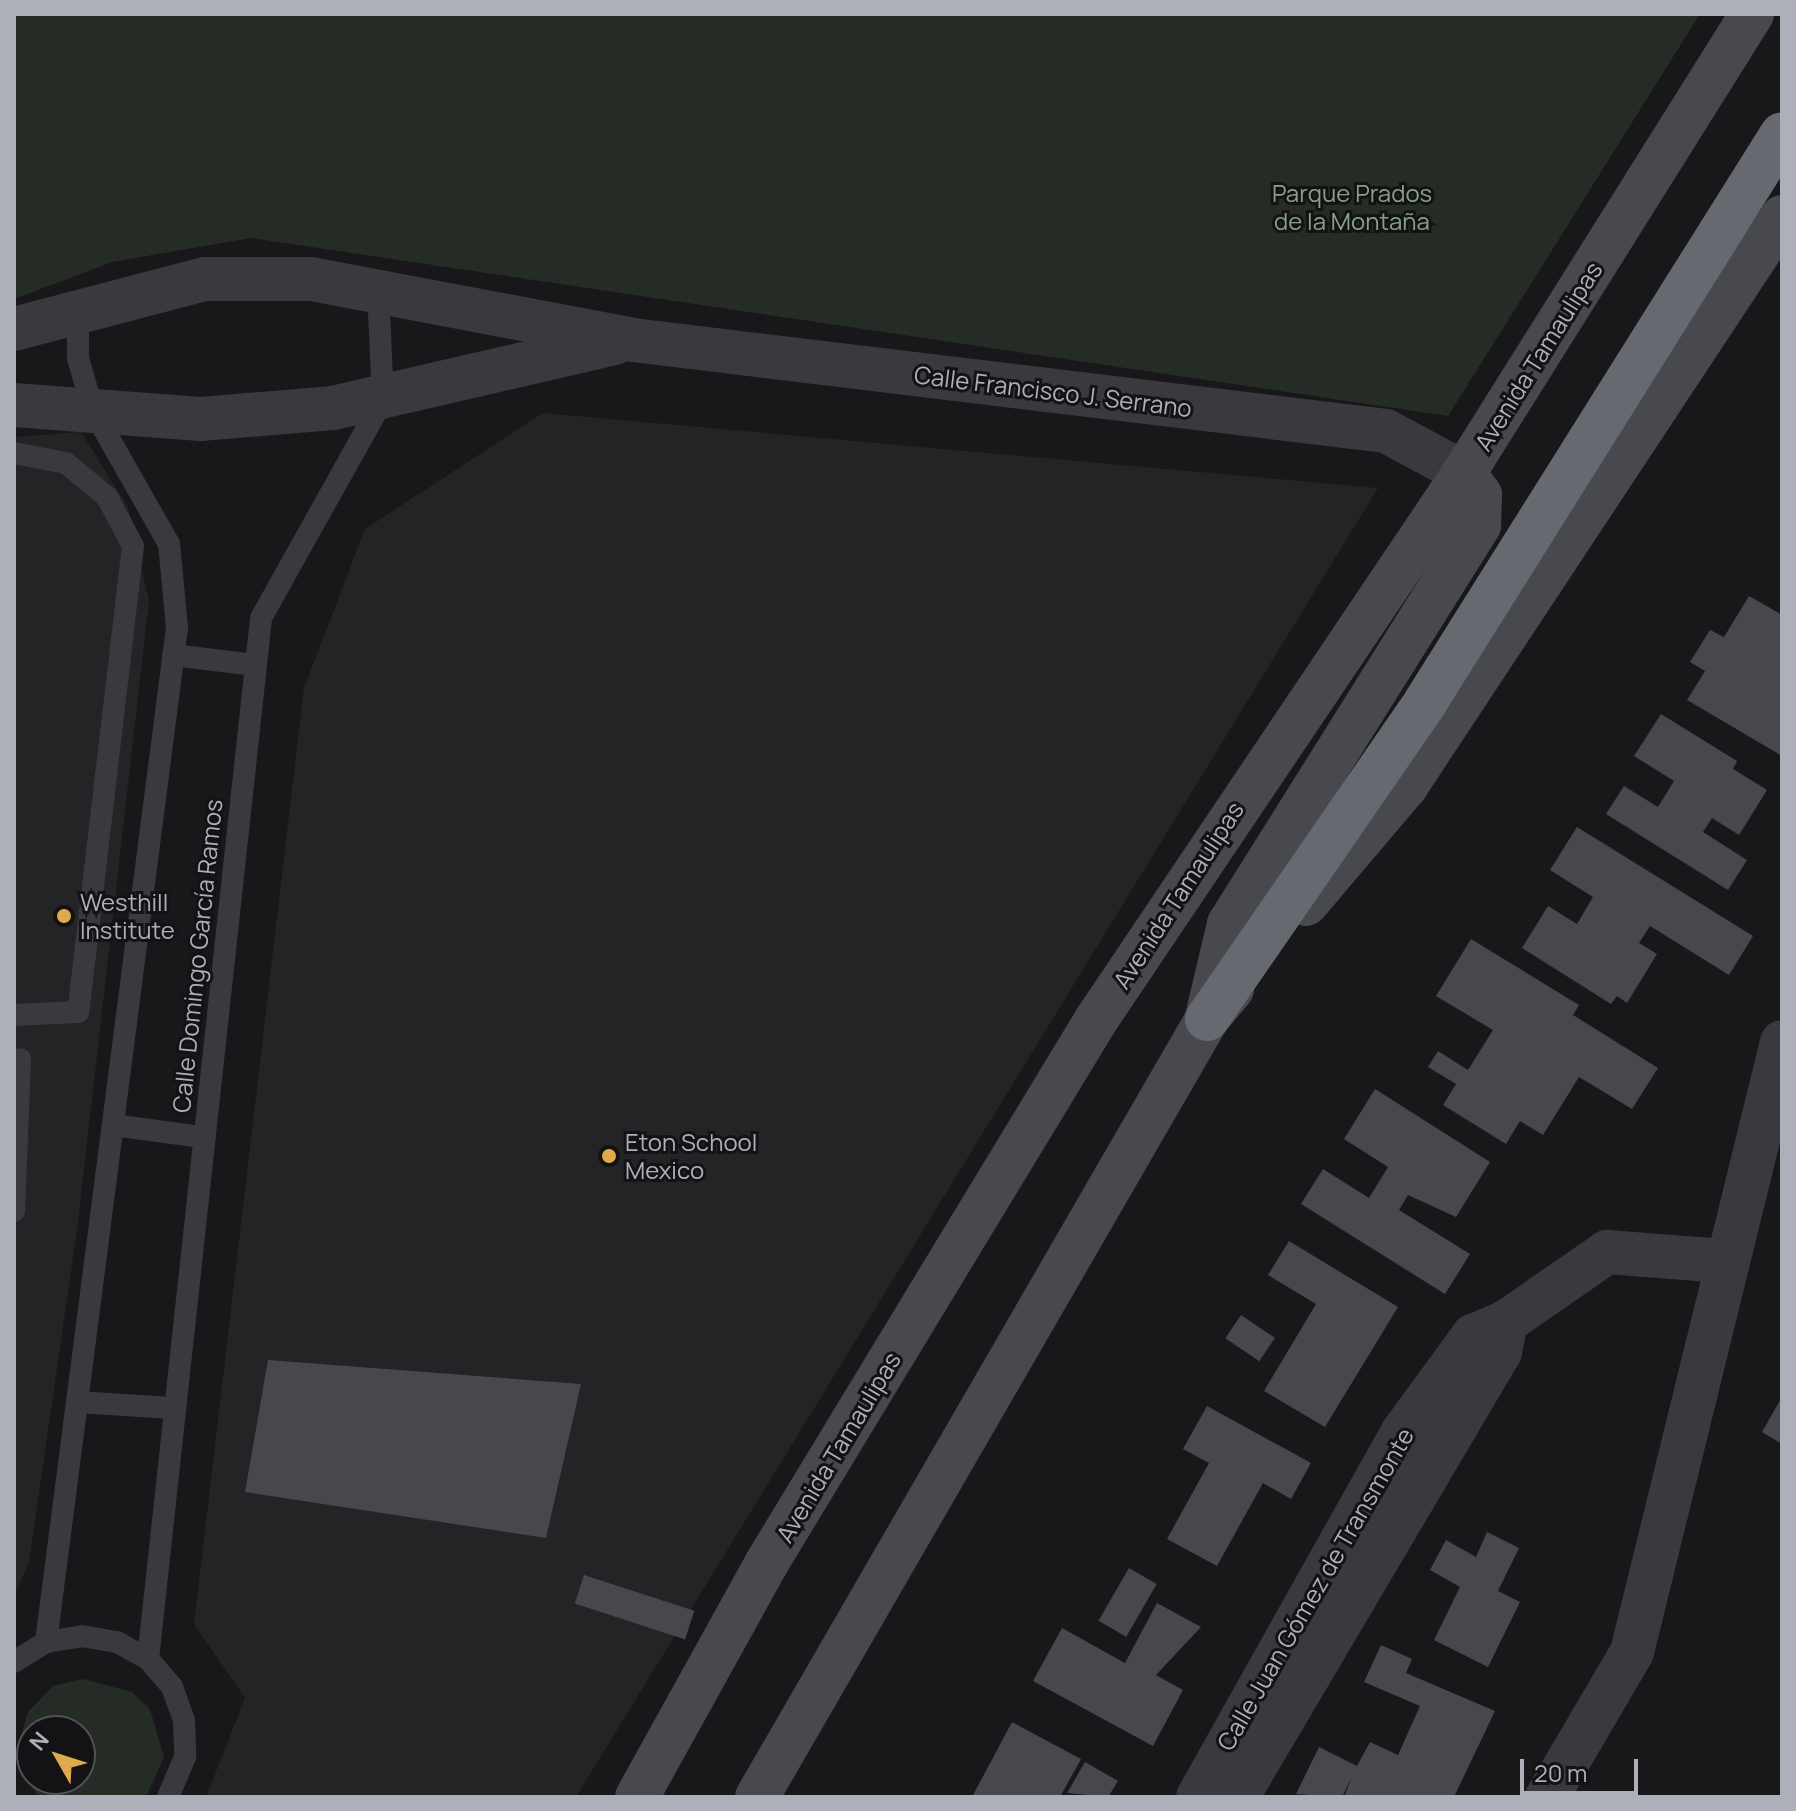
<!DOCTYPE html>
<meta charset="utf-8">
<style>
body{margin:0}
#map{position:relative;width:1796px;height:1811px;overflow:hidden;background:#18181a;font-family:Manrope,sans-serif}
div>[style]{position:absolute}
.built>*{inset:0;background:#242427}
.green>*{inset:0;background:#252c25}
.building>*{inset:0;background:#47484c;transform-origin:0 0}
.lane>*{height:22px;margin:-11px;padding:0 11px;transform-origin:11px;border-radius:11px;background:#3a3a3e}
.street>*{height:44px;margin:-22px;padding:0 22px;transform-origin:22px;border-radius:22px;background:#3a3a3e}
.secondary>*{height:44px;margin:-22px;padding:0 22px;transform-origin:22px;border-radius:22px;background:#48494e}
.highway>*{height:44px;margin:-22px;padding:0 22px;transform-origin:22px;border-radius:22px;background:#66696f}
.dots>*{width:22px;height:22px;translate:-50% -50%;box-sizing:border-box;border:4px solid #131315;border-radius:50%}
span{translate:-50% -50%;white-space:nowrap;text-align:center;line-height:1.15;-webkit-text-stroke:6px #131315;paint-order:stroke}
.park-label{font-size:24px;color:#85a186}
.street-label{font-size:24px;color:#acb0b8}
.poi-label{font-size:24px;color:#acb0b8}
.left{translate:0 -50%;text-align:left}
.frame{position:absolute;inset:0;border:16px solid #acb0b8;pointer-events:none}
.north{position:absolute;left:16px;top:1715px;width:80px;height:80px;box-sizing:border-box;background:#131315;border:2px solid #505256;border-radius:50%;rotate:309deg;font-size:22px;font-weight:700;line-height:32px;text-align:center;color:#acb0b8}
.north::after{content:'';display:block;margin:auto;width:28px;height:36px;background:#dfaa4b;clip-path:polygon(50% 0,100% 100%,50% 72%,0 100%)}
.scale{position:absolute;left:1520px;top:1759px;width:118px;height:36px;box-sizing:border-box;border:4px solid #acb0b8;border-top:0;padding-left:10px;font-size:24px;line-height:28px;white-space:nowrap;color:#acb0b8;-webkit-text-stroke:6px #131315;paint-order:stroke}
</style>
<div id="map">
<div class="built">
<div style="clip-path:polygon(543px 413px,1378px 488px,576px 1797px,206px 1797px,245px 1698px,194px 1624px,304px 688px,365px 529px)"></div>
<div style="clip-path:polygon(81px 432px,128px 507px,149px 601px,77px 1230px,29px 1562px,14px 1596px,14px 437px)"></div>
</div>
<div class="green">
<div style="clip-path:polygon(14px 14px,1700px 14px,1448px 416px,251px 238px,112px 262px,14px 299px)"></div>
<div style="clip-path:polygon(evenodd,83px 1679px,132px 1692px,150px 1709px,164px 1757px,146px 1797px,38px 1797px,23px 1772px,19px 1743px,28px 1712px,53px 1686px,83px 1679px,32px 1731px,80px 1731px,80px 1779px,32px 1779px,32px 1731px)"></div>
</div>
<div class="building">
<div style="clip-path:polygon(1749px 596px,1782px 615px,1782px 756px,1687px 700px,1705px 671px,1690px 662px,1710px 630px,1724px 637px)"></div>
<div style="clip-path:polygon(1661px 714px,1737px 761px,1733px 769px,1767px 790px,1739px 835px,1712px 818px,1703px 832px,1747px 860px,1728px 890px,1606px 814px,1624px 786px,1658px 807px,1674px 781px,1634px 756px)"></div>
<div style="clip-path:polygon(1577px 827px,1753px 936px,1729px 975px,1650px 926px,1639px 943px,1657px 954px,1627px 1003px,1617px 996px,1611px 1004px,1522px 948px,1548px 906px,1577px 924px,1593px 897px,1550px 870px)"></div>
<div style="clip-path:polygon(1471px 939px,1579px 1005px,1573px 1015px,1658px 1068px,1632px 1109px,1579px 1077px,1543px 1135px,1520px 1121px,1506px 1144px,1443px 1105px,1456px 1084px,1428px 1067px,1438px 1051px,1468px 1070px,1493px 1030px,1436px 996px)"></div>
<div style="clip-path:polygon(1375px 1089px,1490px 1162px,1456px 1217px,1408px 1195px,1399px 1210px,1470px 1254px,1445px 1294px,1301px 1204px,1323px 1169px,1369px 1198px,1388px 1167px,1344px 1139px)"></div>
<div style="clip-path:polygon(1289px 1241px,1398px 1307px,1325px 1427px,1264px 1391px,1316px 1304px,1268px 1275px)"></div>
<div style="left:1241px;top:1315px;width:41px;height:28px;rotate:34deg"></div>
<div style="clip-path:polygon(268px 1360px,581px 1384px,546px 1538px,245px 1492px)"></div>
<div style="clip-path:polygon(1782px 1397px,1782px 1444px,1762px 1432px)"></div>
<div style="clip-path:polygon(1207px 1406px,1311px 1463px,1291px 1499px,1263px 1483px,1217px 1566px,1167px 1539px,1209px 1463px,1183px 1449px)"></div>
<div style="clip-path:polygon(1487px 1532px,1519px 1548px,1498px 1591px,1520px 1602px,1488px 1667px,1434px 1640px,1460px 1587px,1430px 1570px,1446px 1540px,1476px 1557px)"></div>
<div style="left:1129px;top:1568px;width:32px;height:61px;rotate:30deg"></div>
<div style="left:584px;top:1575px;width:116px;height:30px;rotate:18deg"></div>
<div style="clip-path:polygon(1157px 1603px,1201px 1627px,1156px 1675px,1183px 1690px,1153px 1746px,1033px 1681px,1062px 1628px,1125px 1663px)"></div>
<div style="clip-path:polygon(1381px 1645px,1412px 1659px,1406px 1673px,1495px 1711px,1454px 1797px,1344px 1797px,1352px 1777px,1342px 1797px,1296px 1794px,1319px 1747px,1357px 1766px,1370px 1742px,1398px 1755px,1420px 1706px,1364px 1682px)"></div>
<div style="clip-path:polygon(1012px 1722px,1081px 1759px,1060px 1797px,972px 1797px)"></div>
<div style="clip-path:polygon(1085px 1762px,1118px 1781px,1108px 1797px,1067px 1793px)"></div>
</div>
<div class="lane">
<div style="left:14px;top:453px;width:53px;rotate:10.9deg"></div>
<div style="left:66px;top:463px;width:53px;rotate:39.7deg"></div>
<div style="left:107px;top:497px;width:55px;rotate:62deg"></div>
<div style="left:133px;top:546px;width:469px;rotate:96.7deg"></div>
<div style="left:78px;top:1012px;width:64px;rotate:177.3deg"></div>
<div style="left:173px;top:655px;width:83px;rotate:7deg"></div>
<div style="left:113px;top:1125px;width:90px;rotate:7.7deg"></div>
<div style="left:14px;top:1211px;width:152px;rotate:-87.7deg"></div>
<div style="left:77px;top:1402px;width:95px;rotate:3.6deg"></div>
<div style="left:46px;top:1642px;width:1022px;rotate:-82.64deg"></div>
<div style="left:177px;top:628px;width:84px;rotate:-95.4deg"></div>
<div style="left:169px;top:544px;width:154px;rotate:-119.6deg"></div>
<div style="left:93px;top:410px;width:54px;rotate:-106.1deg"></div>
<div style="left:78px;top:358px;width:50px;rotate:-90deg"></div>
<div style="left:148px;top:1659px;width:1047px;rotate:-83.8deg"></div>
<div style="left:261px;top:618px;width:250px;rotate:-60.8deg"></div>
<div style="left:383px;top:400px;width:110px;rotate:-92.6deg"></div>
<div style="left:14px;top:1662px;width:38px;rotate:-32deg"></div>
<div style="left:46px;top:1642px;width:36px;rotate:-9deg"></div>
<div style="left:82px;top:1636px;width:36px;rotate:10deg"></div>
<div style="left:117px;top:1642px;width:35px;rotate:29deg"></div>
<div style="left:148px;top:1659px;width:37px;rotate:49deg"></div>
<div style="left:172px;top:1687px;width:35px;rotate:70deg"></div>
<div style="left:184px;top:1720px;width:37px;rotate:88deg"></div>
<div style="left:185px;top:1757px;width:43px;rotate:113deg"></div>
</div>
<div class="street">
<div style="left:14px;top:329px;width:197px;rotate:-14.7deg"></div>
<div style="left:205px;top:279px;width:106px"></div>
<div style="left:311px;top:279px;width:328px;rotate:10.7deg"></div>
<div style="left:633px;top:340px;width:758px;rotate:6.89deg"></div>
<div style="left:1386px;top:431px;width:89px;rotate:28.3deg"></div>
<div style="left:14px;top:405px;width:187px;rotate:4.3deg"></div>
<div style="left:200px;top:419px;width:133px;rotate:-4.7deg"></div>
<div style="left:333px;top:408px;width:289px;rotate:-13deg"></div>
<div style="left:1198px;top:1797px;width:419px;rotate:-60.7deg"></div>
<div style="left:1403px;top:1432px;width:119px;rotate:-53.9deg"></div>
<div style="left:1473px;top:1336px;width:36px;rotate:-23deg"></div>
<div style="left:1506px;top:1322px;width:123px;rotate:-34.7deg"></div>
<div style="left:1607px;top:1252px;width:117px;rotate:4.4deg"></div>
<div style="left:1237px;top:1797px;width:517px;rotate:-59.42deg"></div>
<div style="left:1500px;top:1352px;width:31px;rotate:-79deg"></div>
<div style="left:1547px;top:1797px;width:168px;rotate:-59.6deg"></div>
<div style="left:1632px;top:1652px;width:628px;rotate:-76.18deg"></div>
</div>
<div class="secondary">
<div style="left:1306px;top:904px;width:155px;rotate:-49.7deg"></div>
<div style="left:1406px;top:786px;width:682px;rotate:-56.54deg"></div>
<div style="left:1207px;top:1017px;width:96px;rotate:-76.7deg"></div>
<div style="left:1229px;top:924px;width:471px;rotate:-57.9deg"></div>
<div style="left:1479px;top:525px;width:30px;rotate:-88deg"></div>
<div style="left:1480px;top:495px;width:27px;rotate:-126deg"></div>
<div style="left:637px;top:1797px;width:266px;rotate:-61deg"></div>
<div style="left:766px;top:1564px;width:636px;rotate:-58.76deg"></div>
<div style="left:1096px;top:1020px;width:659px;rotate:-56.07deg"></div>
<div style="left:1464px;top:473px;width:542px;rotate:-57.89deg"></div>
<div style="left:757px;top:1797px;width:899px;rotate:-59.95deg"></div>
<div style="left:1207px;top:1019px;width:39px;rotate:-50deg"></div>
</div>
<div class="highway">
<div style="left:1207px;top:1019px;width:386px;rotate:-55.4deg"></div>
<div style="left:1426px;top:701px;width:669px;rotate:-57.88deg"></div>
</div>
<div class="dots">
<div style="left:64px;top:916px;background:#dfaa4b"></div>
<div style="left:609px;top:1156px;background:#dfaa4b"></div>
</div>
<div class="park-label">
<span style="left:1352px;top:207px">Parque Prados<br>de la Montaña</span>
</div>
<div class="street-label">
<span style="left:1538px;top:356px;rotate:-58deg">Avenida Tamaulipas</span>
<span style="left:1053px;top:391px;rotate:7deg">Calle Francisco J. Serrano</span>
<span style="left:1178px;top:895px;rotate:-57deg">Avenida Tamaulipas</span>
<span style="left:197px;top:956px;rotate:-84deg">Calle Domingo García Ramos</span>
<span style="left:838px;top:1447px;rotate:-59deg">Avenida Tamaulipas</span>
<span style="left:1315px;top:1589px;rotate:-60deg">Calle Juan Gómez de Transmonte</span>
</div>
<div class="poi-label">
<span class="left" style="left:80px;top:916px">Westhill<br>Institute</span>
<span class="left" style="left:625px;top:1156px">Eton School<br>Mexico</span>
</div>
<div class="frame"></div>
<div class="north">N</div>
<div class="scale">20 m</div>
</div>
